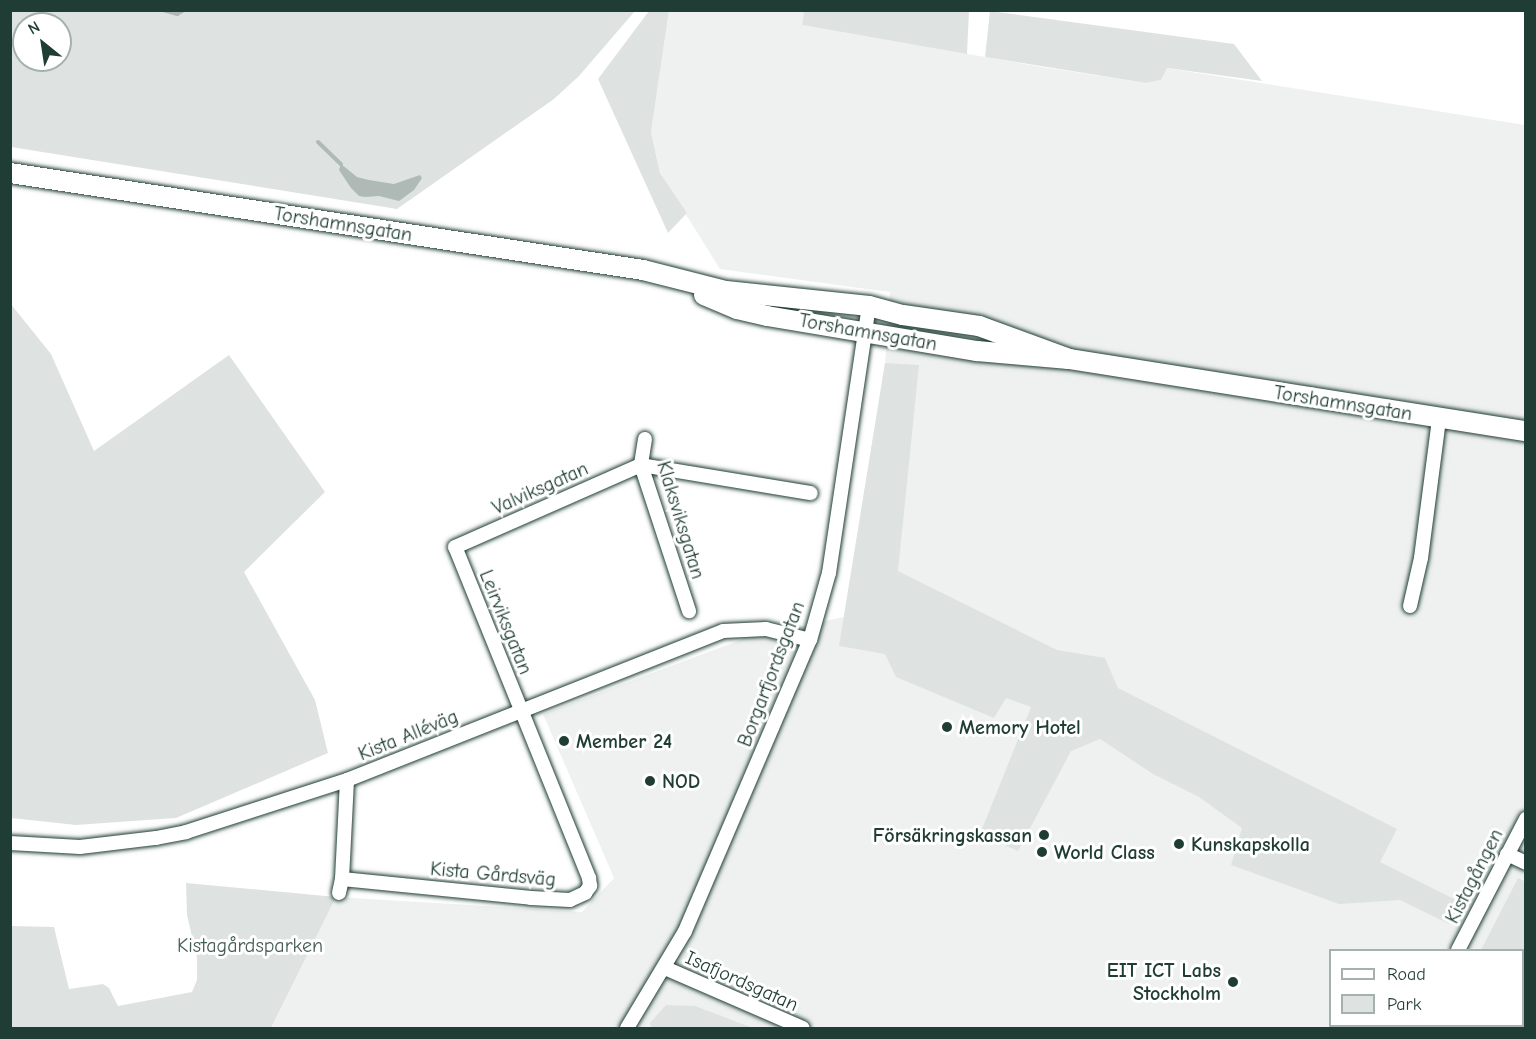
<!DOCTYPE html>
<meta charset="utf-8">
<style>
body{margin:0}
#map{position:relative;width:1536px;height:1039px;overflow:hidden;background:#fff;font-family:"Comic Neue",sans-serif}
div>[style]{position:absolute}
.built>*{inset:0;background:#eef1f0}
.green>*{inset:0;background:#dee3e2}
.water>*{inset:0;background:#afbab7}
.stream>*{height:4px;margin:-2px;padding:0 2px;transform-origin:2px;border-radius:2px;background:#afbab7}
.roads{filter:drop-shadow(0 0 2px #1f3d34) drop-shadow(0 0 2px #1f3d34)}
.street>*{height:14px;margin:-7px;padding:0 7px;transform-origin:7px;border-radius:7px;background:#fff}
.secondary>*{height:20px;margin:-10px;padding:0 10px;transform-origin:10px;border-radius:10px;background:#fff}
.dots>*{width:16px;height:16px;translate:-50% -50%;box-sizing:border-box;border:3px solid #fff;border-radius:50%}
span{translate:-50% -50%;white-space:nowrap;text-align:center;line-height:1.15;-webkit-text-stroke:6px #fff;paint-order:stroke}
.street-label{font-size:20px;color:#1f3d34}
.poi-label{font-size:20px;color:#1f3d34;font-weight:700}
.left{translate:0 -50%;text-align:left}
.right{translate:-100% -50%;text-align:right}
.park-label{font-size:20px;color:#455e57}
.frame{position:absolute;inset:0;border:12px solid #1f3d34;pointer-events:none}
.legend{position:absolute;left:1329px;top:949px;width:195px;height:78px;box-sizing:border-box;background:#fff;border:2px solid #a5b1ae;margin:0;padding:8px 10px;list-style:none;font-size:18px;color:#1f3d34}
.legend li{display:flex;align-items:center;gap:12px;height:30px}
.legend b{width:30px;border:2px solid #a5b1ae}
.north{position:absolute;left:12px;top:12px;width:60px;height:60px;box-sizing:border-box;background:#fff;border:2px solid #a5b1ae;border-radius:50%;rotate:330deg;font-size:16px;font-weight:700;line-height:24px;text-align:center;color:#1f3d34}
.north::after{content:'';display:block;margin:auto;width:21px;height:27px;background:#1f3d34;clip-path:polygon(50% 0,100% 100%,50% 72%,0 100%)}
</style>
<div id="map">
<div class="built">
<div style="clip-path:polygon(evenodd,669px 11px,804px 11px,802px 25px,1042px 67px,1146px 83px,1161px 80px,1166px 68px,1525px 125px,1525px 1028px,271px 1028px,336px 897px,582px 912px,614px 878px,543px 714px,746px 638px,844px 617px,885px 363px,890px 292px,720px 269px,660px 173px,651px 132px,669px 11px,1330px 950px,1522px 950px,1522px 1026px,1330px 1026px,1330px 950px)"></div>
</div>
<div class="green">
<div style="clip-path:polygon(evenodd,10px 11px,635px 11px,579px 76px,554px 99px,397px 209px,11px 147px,10px 11px,24px 24px,60px 24px,60px 60px,24px 60px,24px 24px)"></div>
<div style="clip-path:polygon(649px 11px,669px 11px,651px 132px,660px 173px,687px 213px,668px 233px,598px 79px)"></div>
<div style="clip-path:polygon(804px 11px,969px 11px,967px 54px,802px 25px)"></div>
<div style="clip-path:polygon(990px 11px,1234px 44px,1262px 81px,1167px 68px,1161px 80px,1146px 83px,985px 57px)"></div>
<div style="clip-path:polygon(10px 303px,51px 354px,94px 451px,229px 355px,325px 492px,244px 572px,315px 700px,328px 753px,176px 818px,76px 825px,11px 818px)"></div>
<div style="clip-path:polygon(885px 363px,919px 365px,898px 571px,1057px 650px,1105px 658px,1118px 688px,1397px 829px,1380px 862px,1460px 902px,1449px 924px,1400px 900px,1339px 904px,1231px 865px,1242px 828px,1199px 797px,1153px 774px,1100px 739px,1071px 751px,1018px 851px,980px 834px,1031px 707px,1006px 698px,994px 718px,896px 677px,885px 654px,839px 646px)"></div>
<div style="clip-path:polygon(1518px 878px,1526px 882px,1525px 1028px,1444px 1028px,1445px 1026px,1522px 1026px,1522px 950px,1481px 950px)"></div>
<div style="clip-path:polygon(186px 883px,336px 897px,271px 1028px,11px 1028px,11px 926px,54px 927px,69px 989px,103px 984px,109px 988px,118px 1006px,192px 992px,197px 980px,197px 958px,187px 915px)"></div>
<div style="clip-path:polygon(666px 1005px,695px 1006px,753px 1028px,651px 1028px,650px 1023px)"></div>
</div>
<div class="water">
<div style="clip-path:polygon(341px 164px,357px 177px,369px 180px,394px 184px,420px 175px,422px 178px,414px 190px,399px 201px,379px 196px,365px 197px,359px 196px,351px 188px,339px 170px)"></div>
</div>
<div class="stream">
<div style="left:163px;top:10px;width:15px;rotate:16deg"></div>
<div style="left:177px;top:14px;width:8px;rotate:-30deg"></div>
<div style="left:318px;top:142px;width:32px;rotate:44deg"></div>
</div>
<div class="roads">
<div class="street">
<div style="left:645px;top:439px;width:26px;rotate:99deg"></div>
<div style="left:641px;top:465px;width:154px;rotate:71.8deg"></div>
<div style="left:641px;top:465px;width:172px;rotate:9.4deg"></div>
<div style="left:1410px;top:606px;width:49px;rotate:-77.1deg"></div>
<div style="left:1421px;top:558px;width:140px;rotate:-82.6deg"></div>
<div style="left:10px;top:843px;width:70px;rotate:3.3deg"></div>
<div style="left:80px;top:847px;width:77px;rotate:-6.8deg"></div>
<div style="left:156px;top:838px;width:31px;rotate:-11deg"></div>
<div style="left:186px;top:832px;width:169px;rotate:-17.9deg"></div>
<div style="left:347px;top:780px;width:404px;rotate:-21.6deg"></div>
<div style="left:723px;top:631px;width:43px;rotate:-2.7deg"></div>
<div style="left:766px;top:629px;width:45px;rotate:14deg"></div>
<div style="left:1507px;top:854px;width:21px;rotate:25deg"></div>
<div style="left:342px;top:879px;width:99px;rotate:-87.1deg"></div>
<div style="left:339px;top:893px;width:14px;rotate:-78deg"></div>
<div style="left:342px;top:879px;width:190px;rotate:5.7deg"></div>
<div style="left:531px;top:898px;width:39px;rotate:3deg"></div>
<div style="left:570px;top:900px;width:17px;rotate:-25deg"></div>
<div style="left:585px;top:893px;width:9px;rotate:-54deg"></div>
<div style="left:590px;top:886px;width:8px;rotate:-97deg"></div>
<div style="left:589px;top:878px;width:357px;rotate:-112deg"></div>
<div style="left:455px;top:547px;width:203px;rotate:-23.8deg"></div>
<div style="left:1458px;top:950px;width:148px;rotate:-62.6deg"></div>
<div style="left:665px;top:968px;width:150px;rotate:23.5deg"></div>
<div style="left:627px;top:1028px;width:113px;rotate:-59.1deg"></div>
<div style="left:685px;top:931px;width:317px;rotate:-66.8deg"></div>
<div style="left:810px;top:640px;width:70px;rotate:-74.2deg"></div>
<div style="left:829px;top:573px;width:270px;rotate:-81.5deg"></div>
<div style="left:1418px;top:1028px;width:3px;rotate:-45deg"></div>
</div>
<div class="secondary">
<div style="left:10px;top:173px;width:640px;rotate:8.71deg"></div>
<div style="left:643px;top:270px;width:86px;rotate:14.2deg"></div>
<div style="left:726px;top:291px;width:144px;rotate:6deg"></div>
<div style="left:869px;top:306px;width:35px;rotate:15deg"></div>
<div style="left:903px;top:315px;width:77px;rotate:8.2deg"></div>
<div style="left:979px;top:326px;width:96px;rotate:20.1deg"></div>
<div style="left:704px;top:295px;width:36px;rotate:23deg"></div>
<div style="left:737px;top:309px;width:31px;rotate:13deg"></div>
<div style="left:767px;top:316px;width:213px;rotate:9.5deg"></div>
<div style="left:977px;top:351px;width:92px;rotate:5deg"></div>
<div style="left:1069px;top:359px;width:463px;rotate:9deg"></div>
</div>
</div>
<div class="dots">
<div style="left:947px;top:727px;background:#1f3d34"></div>
<div style="left:564px;top:741px;background:#1f3d34"></div>
<div style="left:650px;top:781px;background:#1f3d34"></div>
<div style="left:1044px;top:835px;background:#1f3d34"></div>
<div style="left:1179px;top:844px;background:#1f3d34"></div>
<div style="left:1042px;top:852px;background:#1f3d34"></div>
<div style="left:1233px;top:982px;background:#1f3d34"></div>
</div>
<div class="street-label">
<span style="left:343px;top:224px;rotate:9deg">Torshamnsgatan</span>
<span style="left:868px;top:332px;rotate:10deg">Torshamnsgatan</span>
<span style="left:1343px;top:403px;rotate:9deg">Torshamnsgatan</span>
<span style="left:540px;top:488px;rotate:-24deg">Valviksgatan</span>
<span style="left:681px;top:520px;rotate:73deg">Klaksviksgatan</span>
<span style="left:506px;top:622px;rotate:68deg">Leirviksgatan</span>
<span style="left:771px;top:674px;rotate:-69deg">Borgarfjordsgatan</span>
<span style="left:408px;top:735px;rotate:-22deg">Kista Alléväg</span>
<span style="left:493px;top:874px;rotate:5deg">Kista Gårdsväg</span>
<span style="left:1474px;top:876px;rotate:-63deg">Kistagången</span>
<span style="left:742px;top:981px;rotate:24deg">Isafjordsgatan</span>
</div>
<div class="poi-label">
<span class="left" style="left:959px;top:727px">Memory Hotel</span>
<span class="left" style="left:576px;top:741px">Member 24</span>
<span class="left" style="left:662px;top:781px">NOD</span>
<span class="right" style="left:1032px;top:835px">Försäkringskassan</span>
<span class="left" style="left:1191px;top:844px">Kunskapskolla</span>
<span class="left" style="left:1054px;top:852px">World Class</span>
<span class="right" style="left:1221px;top:982px">EIT ICT Labs<br>Stockholm</span>
</div>
<div class="park-label">
<span style="left:250px;top:945px">Kistagårdsparken</span>
</div>
<div class="frame"></div>
<ul class="legend">
<li><b style="height:8px;background:#fff"></b>Road</li>
<li><b style="height:16px;background:#dee3e2"></b>Park</li>
</ul>
<div class="north">N</div>
</div>
